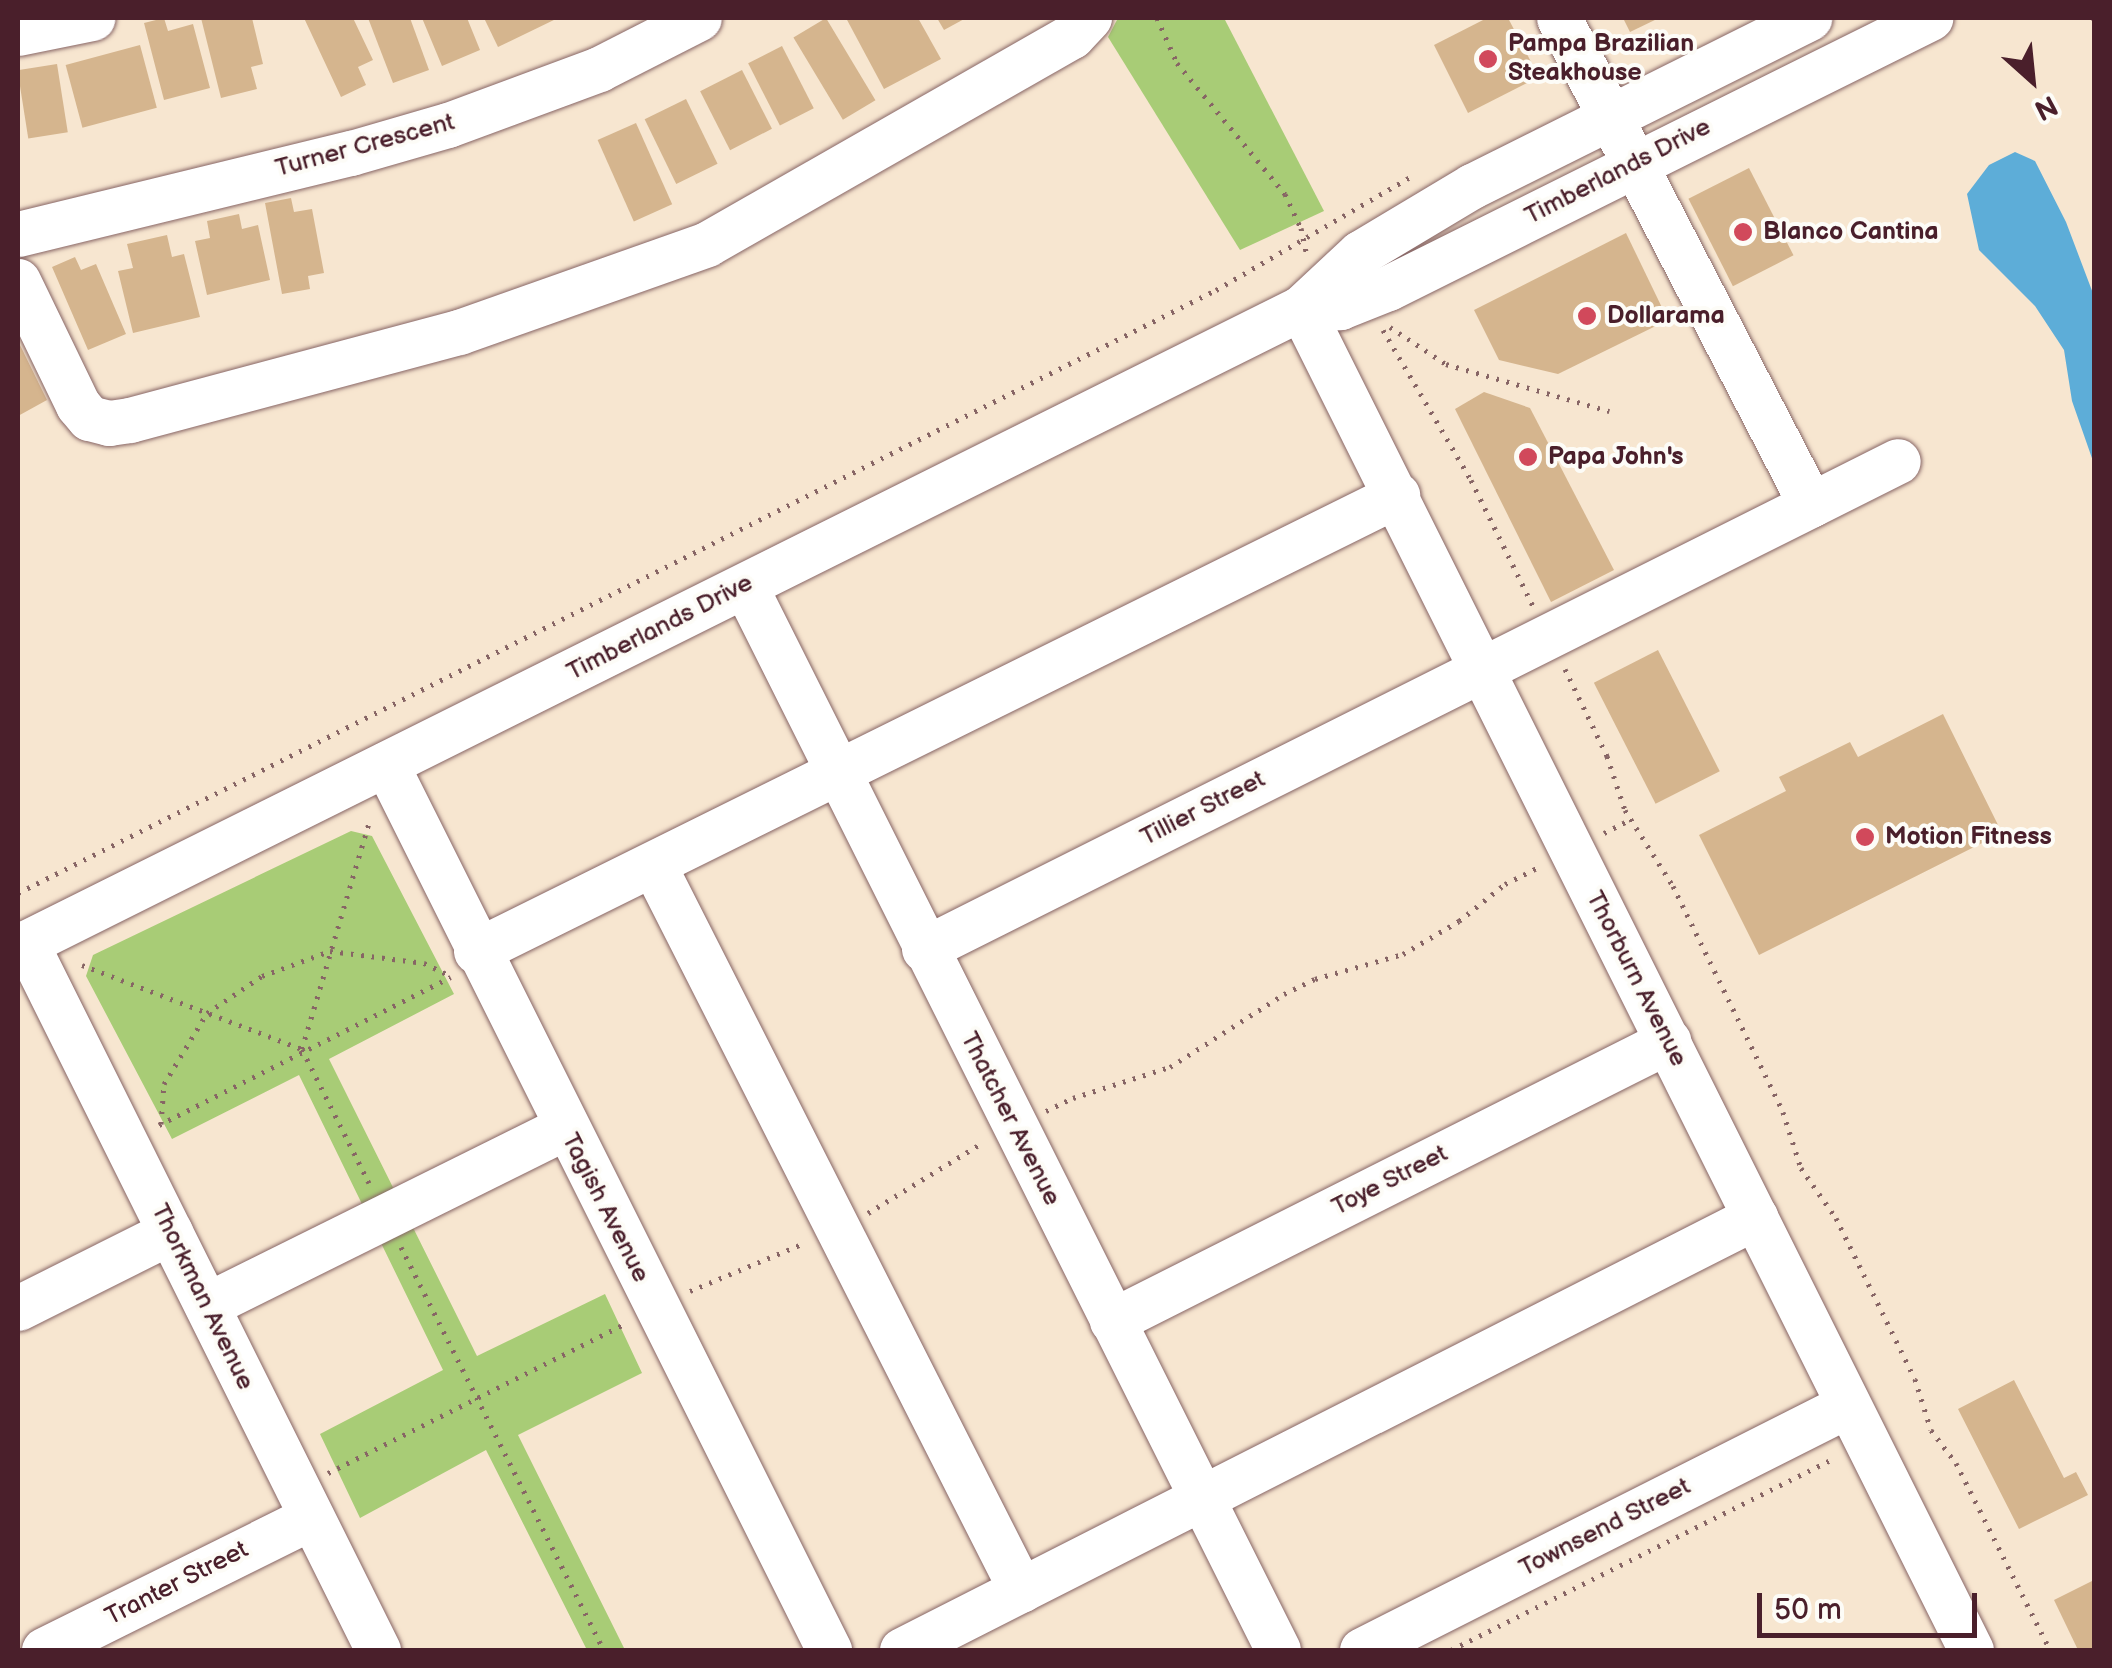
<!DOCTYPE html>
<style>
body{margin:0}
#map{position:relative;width:2112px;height:1668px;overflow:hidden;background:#f7e6d0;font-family:"Balsamiq Sans",sans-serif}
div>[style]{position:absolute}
.green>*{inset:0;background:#a8cc76}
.water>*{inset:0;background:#5dadd8}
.building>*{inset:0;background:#d5b58e;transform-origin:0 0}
.path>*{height:5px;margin-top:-2.5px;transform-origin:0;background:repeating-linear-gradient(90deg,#876565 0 2.5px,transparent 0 10.5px)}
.roads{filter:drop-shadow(0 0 2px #876565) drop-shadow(0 0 2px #876565)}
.minor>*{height:45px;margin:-22.5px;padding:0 22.5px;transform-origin:22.5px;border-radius:22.5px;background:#fff}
.dots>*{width:28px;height:28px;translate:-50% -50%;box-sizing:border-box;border:5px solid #fdfcf7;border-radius:50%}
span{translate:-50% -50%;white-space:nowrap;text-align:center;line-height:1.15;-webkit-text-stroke:8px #fdfcf7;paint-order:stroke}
.poi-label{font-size:25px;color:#4a1f2b;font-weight:700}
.left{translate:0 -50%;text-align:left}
.street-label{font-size:25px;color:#4a1f2b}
.frame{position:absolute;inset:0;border:20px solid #4a1f2b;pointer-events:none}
.north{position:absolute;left:1982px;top:30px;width:100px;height:100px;-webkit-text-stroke:8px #fdfcf7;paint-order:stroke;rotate:153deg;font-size:28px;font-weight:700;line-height:40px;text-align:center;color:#4a1f2b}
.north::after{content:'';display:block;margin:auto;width:35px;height:45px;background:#4a1f2b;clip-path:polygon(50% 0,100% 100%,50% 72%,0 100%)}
.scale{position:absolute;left:1757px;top:1593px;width:220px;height:45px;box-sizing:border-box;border:5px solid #4a1f2b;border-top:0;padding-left:12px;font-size:30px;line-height:35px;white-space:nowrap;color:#4a1f2b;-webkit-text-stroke:8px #fdfcf7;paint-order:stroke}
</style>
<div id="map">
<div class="green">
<div style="clip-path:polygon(1118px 18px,1224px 18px,1324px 211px,1240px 250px,1108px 37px)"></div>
<div style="clip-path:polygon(351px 831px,372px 836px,454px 994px,329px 1059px,477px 1356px,605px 1294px,642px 1373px,518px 1435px,625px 1650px,587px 1650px,486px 1450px,360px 1518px,320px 1434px,443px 1370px,299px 1075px,172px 1139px,86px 976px,93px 955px)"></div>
</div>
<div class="water">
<div style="clip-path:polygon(2015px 152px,2035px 161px,2066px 222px,2094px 296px,2094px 464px,2072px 401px,2064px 350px,2035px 306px,1979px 250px,1967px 194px,1989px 165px)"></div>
</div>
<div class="building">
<div style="clip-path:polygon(164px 18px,168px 31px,193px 24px,210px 88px,164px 100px,144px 23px)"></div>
<div style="clip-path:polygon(201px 18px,252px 18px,263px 64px,251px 67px,257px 89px,221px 98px)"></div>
<div style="clip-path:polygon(304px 18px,353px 18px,373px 60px,358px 67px,366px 85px,341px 97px)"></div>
<div style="clip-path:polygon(368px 18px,410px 18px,429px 70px,393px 83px)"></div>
<div style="clip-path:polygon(422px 18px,467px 18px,480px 50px,442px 66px)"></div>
<div style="clip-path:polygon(484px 18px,558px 18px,498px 47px)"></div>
<div style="left:826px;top:18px;width:96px;height:38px;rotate:59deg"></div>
<div style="clip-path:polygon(846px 18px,918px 18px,941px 59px,884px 89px)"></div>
<div style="clip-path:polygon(937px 18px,966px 18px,944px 30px)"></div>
<div style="clip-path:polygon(1487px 18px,1508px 18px,1539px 77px,1468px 113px,1434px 45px)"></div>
<div style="clip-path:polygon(1623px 18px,1659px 18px,1630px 32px)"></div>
<div style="left:140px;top:45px;width:65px;height:77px;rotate:75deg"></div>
<div style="left:782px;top:46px;width:70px;height:38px;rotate:63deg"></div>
<div style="left:57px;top:64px;width:69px;height:40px;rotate:81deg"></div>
<div style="left:742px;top:70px;width:66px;height:47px;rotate:63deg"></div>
<div style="left:686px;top:99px;width:72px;height:46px;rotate:64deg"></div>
<div style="left:636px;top:123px;width:89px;height:42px;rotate:66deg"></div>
<div style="left:1749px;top:168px;width:98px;height:68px;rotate:63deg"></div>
<div style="clip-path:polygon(291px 198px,294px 212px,312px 209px,324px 273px,308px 276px,310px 289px,282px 294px,265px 203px)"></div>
<div style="clip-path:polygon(239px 214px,242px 229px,258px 225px,270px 280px,207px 295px,195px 241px,210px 238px,207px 221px)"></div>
<div style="clip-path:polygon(1626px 233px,1668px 320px,1558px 374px,1499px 360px,1474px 310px)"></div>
<div style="clip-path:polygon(167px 235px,172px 257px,184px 254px,200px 317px,133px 333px,118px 271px,133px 268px,127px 244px)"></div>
<div style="clip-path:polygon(75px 257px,81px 270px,96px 264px,126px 334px,88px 350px,52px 267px)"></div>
<div style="clip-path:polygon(18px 341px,47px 400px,18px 416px)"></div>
<div style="clip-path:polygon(1484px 392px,1530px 408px,1614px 570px,1551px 602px,1455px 409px)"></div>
<div style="left:1658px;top:650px;width:136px;height:72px;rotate:63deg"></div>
<div style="clip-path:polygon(1943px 714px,2002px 833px,1759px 955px,1699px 835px,1786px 791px,1779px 777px,1850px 742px,1858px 757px)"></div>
<div style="clip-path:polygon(2014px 1380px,2064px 1478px,2076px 1472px,2088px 1495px,2019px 1529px,1958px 1409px)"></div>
<div style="clip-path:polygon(2094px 1580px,2094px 1650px,2078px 1650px,2054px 1600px)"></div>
</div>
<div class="path">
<div style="left:1157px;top:18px;width:49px;rotate:66deg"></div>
<div style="left:1177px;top:63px;width:170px;rotate:50.5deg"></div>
<div style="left:1285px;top:194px;width:38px;rotate:65deg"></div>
<div style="left:1301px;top:228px;width:29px;rotate:78deg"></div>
<div style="left:2094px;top:18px;width:7px;rotate:90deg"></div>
<div style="left:1390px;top:327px;width:67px;rotate:33.5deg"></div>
<div style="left:1446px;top:364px;width:170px;rotate:16.1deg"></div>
<div style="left:1383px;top:330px;width:174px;rotate:59.6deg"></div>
<div style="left:1471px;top:480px;width:140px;rotate:63.8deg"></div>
<div style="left:1565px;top:669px;width:97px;rotate:64.2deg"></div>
<div style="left:1607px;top:756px;width:57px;rotate:71.6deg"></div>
<div style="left:1625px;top:810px;width:90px;rotate:57.7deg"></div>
<div style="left:1673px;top:886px;width:251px;rotate:64deg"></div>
<div style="left:1783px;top:1112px;width:59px;rotate:72.2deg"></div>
<div style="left:1801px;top:1168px;width:61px;rotate:55deg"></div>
<div style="left:1836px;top:1218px;width:179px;rotate:63.9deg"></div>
<div style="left:1915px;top:1379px;width:53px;rotate:72.6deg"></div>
<div style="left:1931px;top:1430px;width:41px;rotate:52.9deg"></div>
<div style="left:1956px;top:1463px;width:209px;rotate:63.3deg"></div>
<div style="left:1604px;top:833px;width:29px;rotate:-27deg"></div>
<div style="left:18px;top:893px;width:1341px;rotate:-26.72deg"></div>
<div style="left:1216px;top:290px;width:230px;rotate:-30.2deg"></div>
<div style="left:82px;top:965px;width:235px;rotate:20.9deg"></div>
<div style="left:1046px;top:1111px;width:30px;rotate:-26deg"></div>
<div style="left:1073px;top:1098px;width:102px;rotate:-17.7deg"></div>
<div style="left:1170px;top:1067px;width:135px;rotate:-32.6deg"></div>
<div style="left:1284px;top:994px;width:34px;rotate:-26deg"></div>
<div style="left:1315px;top:979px;width:91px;rotate:-15.9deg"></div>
<div style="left:1403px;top:954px;width:65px;rotate:-30.5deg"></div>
<div style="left:1459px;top:921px;width:59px;rotate:-38.8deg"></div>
<div style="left:1505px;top:884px;width:40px;rotate:-26.6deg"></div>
<div style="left:161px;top:1124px;width:40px;rotate:-85.7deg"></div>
<div style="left:164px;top:1084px;width:83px;rotate:-58.8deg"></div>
<div style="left:207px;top:1013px;width:66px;rotate:-33.9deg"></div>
<div style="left:262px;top:976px;width:72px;rotate:-20.2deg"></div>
<div style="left:330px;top:951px;width:95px;rotate:7.3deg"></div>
<div style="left:424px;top:963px;width:28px;rotate:26deg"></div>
<div style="left:159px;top:1125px;width:327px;rotate:-26.9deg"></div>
<div style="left:369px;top:1183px;width:150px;rotate:-116.6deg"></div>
<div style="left:302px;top:1049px;width:239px;rotate:-73.5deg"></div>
<div style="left:868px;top:1213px;width:134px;rotate:-31.6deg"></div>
<div style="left:401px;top:1247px;width:451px;rotate:63.3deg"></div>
<div style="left:690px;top:1291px;width:124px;rotate:-22.8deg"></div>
<div style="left:328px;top:1473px;width:334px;rotate:-26.7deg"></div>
<div style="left:1451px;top:1650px;width:424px;rotate:-26.6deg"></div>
</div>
<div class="roads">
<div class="minor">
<div style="left:1559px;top:18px;width:548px;rotate:62.64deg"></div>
<div style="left:18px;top:33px;width:76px;rotate:-11.5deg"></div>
<div style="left:18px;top:234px;width:343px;rotate:-13.7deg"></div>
<div style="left:351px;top:153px;width:101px;rotate:-16.1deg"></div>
<div style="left:448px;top:125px;width:161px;rotate:-20.3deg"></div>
<div style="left:599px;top:69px;width:112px;rotate:-27deg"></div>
<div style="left:18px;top:281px;width:138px;rotate:64.2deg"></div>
<div style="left:78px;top:405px;width:17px;rotate:50deg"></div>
<div style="left:89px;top:418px;width:21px;rotate:14deg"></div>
<div style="left:109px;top:423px;width:21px;rotate:-8deg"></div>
<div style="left:130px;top:420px;width:341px;rotate:-15deg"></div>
<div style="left:459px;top:332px;width:263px;rotate:-19.5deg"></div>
<div style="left:707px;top:244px;width:420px;rotate:-29.7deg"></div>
<div style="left:1072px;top:36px;width:25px;rotate:-47deg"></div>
<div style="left:1301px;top:308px;width:1500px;rotate:63.47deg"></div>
<div style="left:1301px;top:308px;width:39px;rotate:-1deg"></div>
<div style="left:1340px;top:307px;width:52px;rotate:-21.6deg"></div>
<div style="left:1388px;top:288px;width:606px;rotate:-26.48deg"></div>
<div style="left:745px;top:586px;width:1190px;rotate:63.39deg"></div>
<div style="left:386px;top:764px;width:991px;rotate:63.43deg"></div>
<div style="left:653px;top:864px;width:814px;rotate:63.12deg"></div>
<div style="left:26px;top:943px;width:790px;rotate:63.53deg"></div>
<div style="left:18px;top:947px;width:1433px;rotate:-26.48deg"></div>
<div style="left:1301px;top:308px;width:81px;rotate:-43deg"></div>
<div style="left:1360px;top:253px;width:131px;rotate:-30.9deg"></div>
<div style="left:1472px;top:186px;width:377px;rotate:-26.5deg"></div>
<div style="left:924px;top:949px;width:1089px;rotate:-26.61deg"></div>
<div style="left:476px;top:951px;width:1028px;rotate:-26.34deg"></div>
<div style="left:207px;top:1305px;width:398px;rotate:-26.4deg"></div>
<div style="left:18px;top:1308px;width:170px;rotate:-26.6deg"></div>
<div style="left:1112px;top:1321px;width:623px;rotate:-26.73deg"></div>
<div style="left:44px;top:1650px;width:297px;rotate:-26.4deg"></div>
<div style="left:902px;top:1650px;width:957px;rotate:-26.91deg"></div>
<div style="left:1362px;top:1650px;width:544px;rotate:-26.75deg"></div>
</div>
</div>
<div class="dots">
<div style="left:1488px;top:59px;background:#d1495b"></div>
<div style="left:1743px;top:232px;background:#d1495b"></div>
<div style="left:1587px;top:316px;background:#d1495b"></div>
<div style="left:1528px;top:457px;background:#d1495b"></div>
<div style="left:1865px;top:837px;background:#d1495b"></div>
</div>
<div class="poi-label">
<span class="left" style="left:1508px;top:59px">Pampa Brazilian<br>Steakhouse</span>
<span class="left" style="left:1763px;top:232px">Blanco Cantina</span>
<span class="left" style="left:1607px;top:316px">Dollarama</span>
<span class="left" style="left:1548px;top:457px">Papa John's</span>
<span class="left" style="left:1885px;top:837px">Motion Fitness</span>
</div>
<div class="street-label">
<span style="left:365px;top:146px;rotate:-15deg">Turner Crescent</span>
<span style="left:1618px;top:172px;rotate:-27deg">Timberlands Drive</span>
<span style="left:660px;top:628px;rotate:-27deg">Timberlands Drive</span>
<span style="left:1203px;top:809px;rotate:-27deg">Tillier Street</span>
<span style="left:1636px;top:979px;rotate:63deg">Thorburn Avenue</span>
<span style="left:1010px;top:1119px;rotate:63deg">Thatcher Avenue</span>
<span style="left:1390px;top:1181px;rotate:-27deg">Toye Street</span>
<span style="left:605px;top:1208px;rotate:63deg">Tagish Avenue</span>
<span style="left:202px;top:1297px;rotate:64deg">Thorkman Avenue</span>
<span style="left:1605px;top:1528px;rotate:-27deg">Townsend Street</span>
<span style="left:177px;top:1584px;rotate:-27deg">Tranter Street</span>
</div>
<div class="frame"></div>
<div class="north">N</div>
<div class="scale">50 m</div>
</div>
